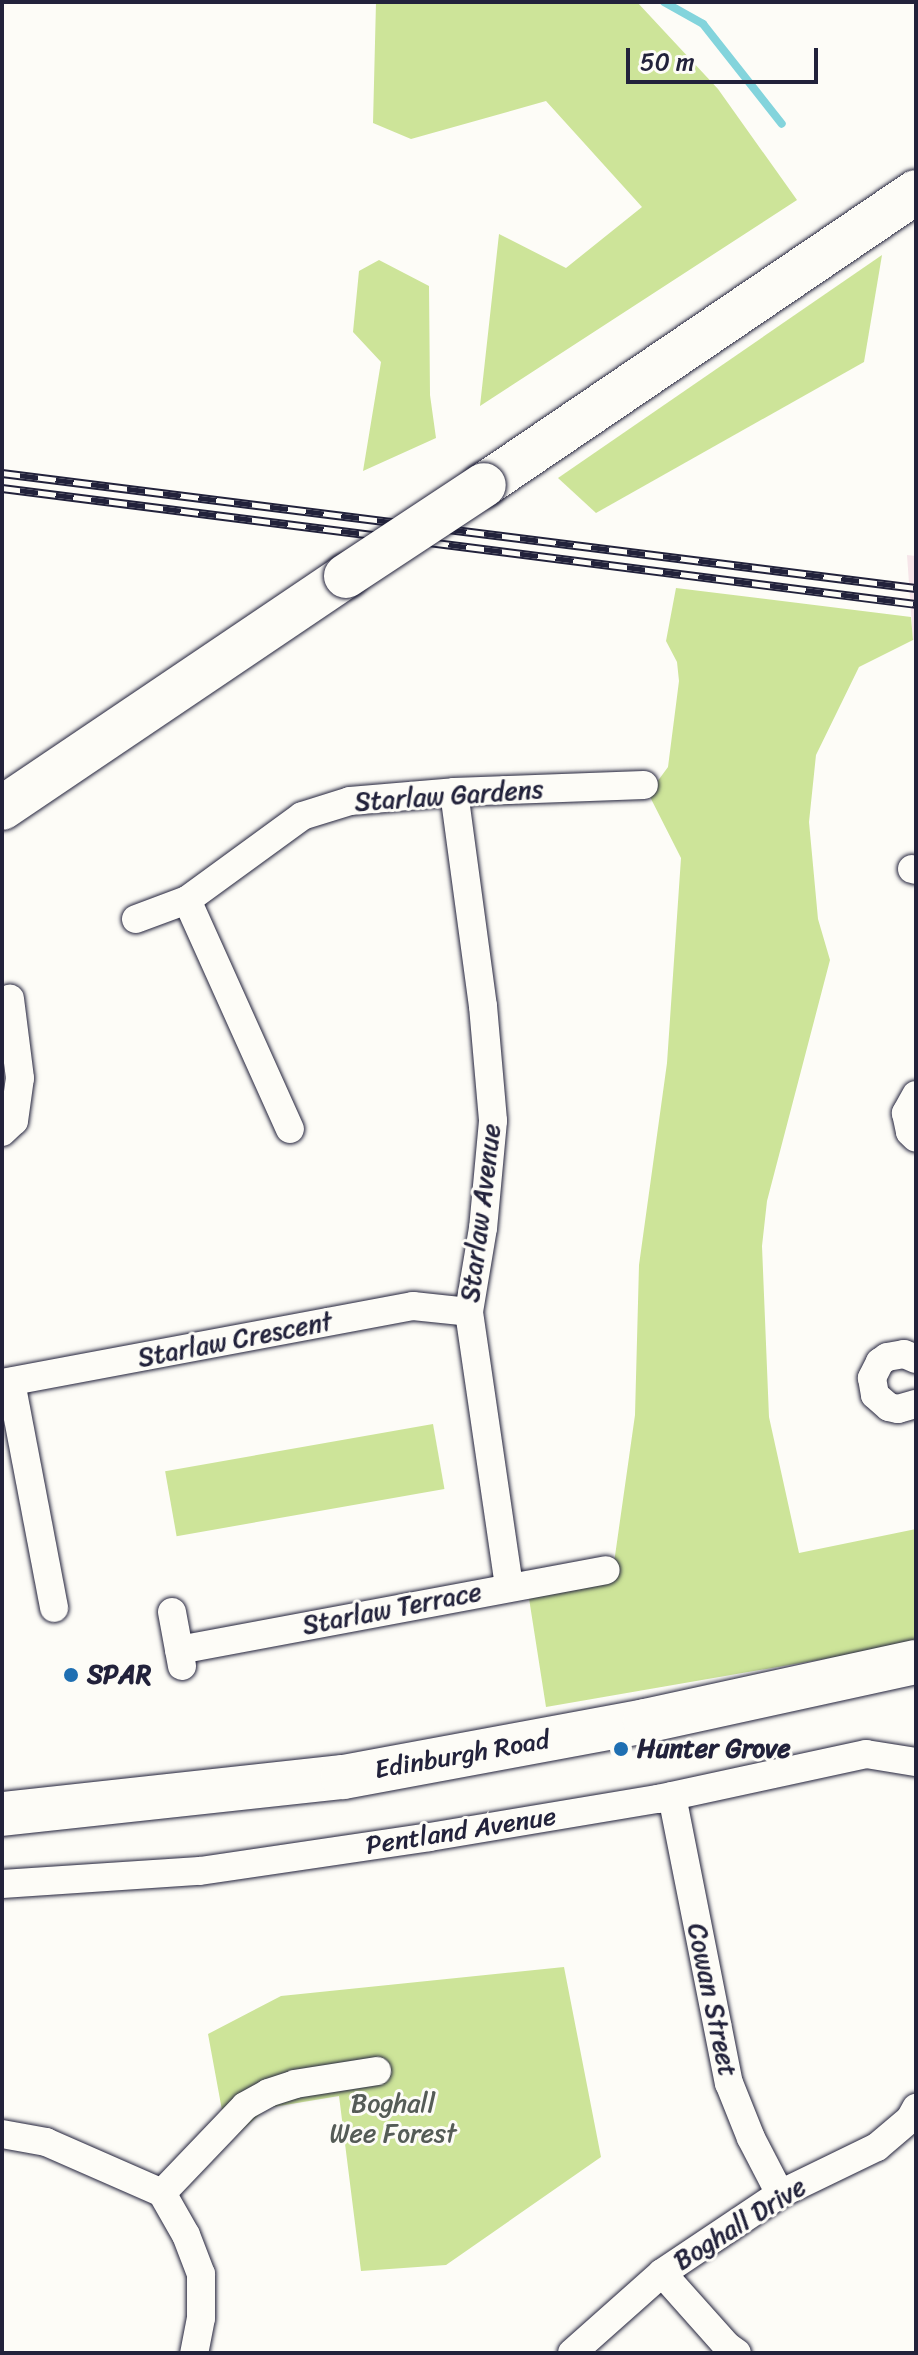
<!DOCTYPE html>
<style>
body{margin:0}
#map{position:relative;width:918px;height:2355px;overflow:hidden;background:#fdfcf7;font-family:Sriracha,sans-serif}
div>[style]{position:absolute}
.built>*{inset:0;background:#f6e5e9}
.green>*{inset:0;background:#cde499;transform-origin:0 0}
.stream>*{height:8px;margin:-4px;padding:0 4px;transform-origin:4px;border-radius:4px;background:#83d4dc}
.roads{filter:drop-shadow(0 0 2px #22223b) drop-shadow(0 0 2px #22223b)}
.minor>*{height:28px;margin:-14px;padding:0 14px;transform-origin:14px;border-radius:14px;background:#fdfcf7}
.primary>*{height:44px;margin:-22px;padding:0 22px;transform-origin:22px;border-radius:22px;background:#fdfcf7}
.rail>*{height:9px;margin-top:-4.5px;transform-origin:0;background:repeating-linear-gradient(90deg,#fdfcf7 0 18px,#22223b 0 36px);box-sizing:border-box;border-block:2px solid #22223b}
.bridges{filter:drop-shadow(0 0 2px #22223b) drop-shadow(0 0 2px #22223b)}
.primary-bridge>*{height:44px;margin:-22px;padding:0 22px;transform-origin:22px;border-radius:22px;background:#fdfcf7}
.dots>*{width:22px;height:22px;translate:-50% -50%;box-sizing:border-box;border:4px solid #fdfcf7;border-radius:50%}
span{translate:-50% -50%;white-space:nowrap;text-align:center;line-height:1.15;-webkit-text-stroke:6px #fdfcf7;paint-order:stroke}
.street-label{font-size:26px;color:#22223b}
.poi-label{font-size:26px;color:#22223b;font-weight:700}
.left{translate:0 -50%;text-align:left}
.park-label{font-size:26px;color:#555c57}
.frame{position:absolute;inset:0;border:4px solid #22223b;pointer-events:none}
.scale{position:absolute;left:626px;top:48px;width:192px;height:36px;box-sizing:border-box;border:4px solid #22223b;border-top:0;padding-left:10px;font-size:24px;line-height:28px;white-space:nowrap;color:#22223b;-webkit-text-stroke:6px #fdfcf7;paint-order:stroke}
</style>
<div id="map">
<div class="built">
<div style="clip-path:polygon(907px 555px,916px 556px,916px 640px,913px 640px)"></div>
</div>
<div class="green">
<div style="clip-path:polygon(376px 2px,637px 2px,718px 89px,797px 200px,480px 406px,499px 234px,566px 268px,642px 207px,546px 101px,411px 139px,373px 123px)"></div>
<div style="clip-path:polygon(882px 255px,864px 362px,596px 513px,558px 478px)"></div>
<div style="clip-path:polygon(379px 260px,429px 286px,430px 395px,436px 438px,363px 471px,381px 362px,353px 332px,359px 271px)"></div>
<div style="clip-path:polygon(676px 588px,911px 617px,913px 640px,859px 667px,816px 755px,809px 822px,818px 919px,830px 960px,767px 1201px,762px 1246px,769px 1417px,799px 1553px,916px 1529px,916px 1643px,546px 1707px,528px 1592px,612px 1577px,635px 1415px,639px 1265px,667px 1063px,681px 858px,644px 785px,657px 782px,668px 767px,679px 681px,677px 662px,666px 641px)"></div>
<div style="left:433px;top:1424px;width:66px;height:272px;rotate:80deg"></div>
<div style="clip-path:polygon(564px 1967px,601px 2157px,446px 2265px,361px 2271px,339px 2096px,267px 2108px,228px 2143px,208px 2034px,281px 1996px)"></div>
</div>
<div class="stream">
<div style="left:664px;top:2px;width:45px;rotate:29.4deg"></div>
<div style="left:703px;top:24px;width:127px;rotate:51.7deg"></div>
</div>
<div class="roads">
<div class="minor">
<div style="left:454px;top:792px;width:216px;rotate:82.3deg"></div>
<div style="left:483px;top:1006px;width:115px;rotate:85deg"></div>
<div style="left:493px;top:1121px;width:107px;rotate:95.3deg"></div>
<div style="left:483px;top:1228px;width:85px;rotate:99.5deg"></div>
<div style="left:469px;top:1312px;width:277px;rotate:81.7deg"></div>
<div style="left:912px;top:869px;width:4px;rotate:14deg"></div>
<div style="left:187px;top:900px;width:251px;rotate:65.8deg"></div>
<div style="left:136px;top:919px;width:54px;rotate:-20.4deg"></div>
<div style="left:187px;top:900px;width:142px;rotate:-36.1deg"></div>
<div style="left:302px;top:816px;width:50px;rotate:-17.4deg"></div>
<div style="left:350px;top:801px;width:104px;rotate:-4.9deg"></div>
<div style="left:454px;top:792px;width:190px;rotate:-2.1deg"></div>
<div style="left:916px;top:1095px;width:21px;rotate:119deg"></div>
<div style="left:906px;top:1113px;width:19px;rotate:78deg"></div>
<div style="left:910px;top:1132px;width:8px;rotate:45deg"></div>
<div style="left:2px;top:1132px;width:16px;rotate:-43deg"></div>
<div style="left:14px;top:1121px;width:43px;rotate:-82.1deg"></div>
<div style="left:20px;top:1078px;width:80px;rotate:-97.2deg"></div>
<div style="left:916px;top:1359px;width:13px;rotate:-157deg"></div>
<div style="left:904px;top:1354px;width:17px;rotate:170deg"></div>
<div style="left:887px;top:1357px;width:9px;rotate:144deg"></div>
<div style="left:880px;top:1362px;width:18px;rotate:117deg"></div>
<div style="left:872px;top:1378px;width:17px;rotate:80deg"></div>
<div style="left:875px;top:1395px;width:18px;rotate:41deg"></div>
<div style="left:889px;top:1407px;width:9px;rotate:13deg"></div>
<div style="left:898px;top:1409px;width:19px;rotate:-16deg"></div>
<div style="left:11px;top:1382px;width:230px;rotate:79.2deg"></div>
<div style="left:2px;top:1383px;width:418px;rotate:-10.6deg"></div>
<div style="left:413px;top:1306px;width:56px;rotate:6.1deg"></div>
<div style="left:172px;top:1612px;width:55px;rotate:79.5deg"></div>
<div style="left:179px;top:1650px;width:434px;rotate:-10.6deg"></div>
<div style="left:672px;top:1796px;width:293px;rotate:78.8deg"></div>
<div style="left:729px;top:2083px;width:59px;rotate:68.2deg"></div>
<div style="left:751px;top:2138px;width:63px;rotate:62.6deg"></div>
<div style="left:2px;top:1884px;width:198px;rotate:-3.8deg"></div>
<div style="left:200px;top:1871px;width:232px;rotate:-8.4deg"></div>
<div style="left:430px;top:1837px;width:231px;rotate:-9.5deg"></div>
<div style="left:658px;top:1799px;width:213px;rotate:-12.2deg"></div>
<div style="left:866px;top:1754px;width:51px;rotate:9.1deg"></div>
<div style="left:2px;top:2134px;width:45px;rotate:10.3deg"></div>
<div style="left:46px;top:2142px;width:127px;rotate:23.7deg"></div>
<div style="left:162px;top:2193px;width:48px;rotate:60.3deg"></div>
<div style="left:186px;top:2235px;width:42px;rotate:69deg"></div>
<div style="left:201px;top:2274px;width:44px;rotate:90deg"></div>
<div style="left:201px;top:2318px;width:36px;rotate:101deg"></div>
<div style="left:162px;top:2193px;width:120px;rotate:-46.3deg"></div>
<div style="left:245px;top:2106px;width:26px;rotate:-29deg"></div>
<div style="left:268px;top:2093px;width:28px;rotate:-18deg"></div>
<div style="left:295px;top:2084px;width:83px;rotate:-9deg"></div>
<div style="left:662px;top:2273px;width:98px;rotate:48.3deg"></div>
<div style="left:727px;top:2346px;width:12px;rotate:35deg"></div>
<div style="left:572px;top:2353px;width:120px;rotate:-41.6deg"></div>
<div style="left:662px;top:2273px;width:142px;rotate:-33.8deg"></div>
<div style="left:780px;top:2194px;width:108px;rotate:-25.9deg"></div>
<div style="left:877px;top:2147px;width:43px;rotate:-40.3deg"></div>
<div style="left:910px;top:2119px;width:13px;rotate:-61deg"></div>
</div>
<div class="primary">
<div style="left:484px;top:485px;width:522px;rotate:-34.15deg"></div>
<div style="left:2px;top:808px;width:415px;rotate:-34deg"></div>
<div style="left:2px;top:1814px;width:343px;rotate:-6.2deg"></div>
<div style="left:343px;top:1777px;width:307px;rotate:-10.5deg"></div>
<div style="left:645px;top:1721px;width:277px;rotate:-12.3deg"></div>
</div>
</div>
<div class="rail">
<div style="left:2px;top:473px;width:921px;rotate:7.17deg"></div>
<div style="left:2px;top:488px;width:921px;rotate:7.23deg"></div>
</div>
<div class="bridges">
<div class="primary-bridge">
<div style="left:346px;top:576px;width:165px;rotate:-33.4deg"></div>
</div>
</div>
<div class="dots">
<div style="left:71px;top:1675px;background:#1f6fb2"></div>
<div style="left:621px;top:1749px;background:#1f6fb2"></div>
</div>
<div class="street-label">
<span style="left:449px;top:796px;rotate:-4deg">Starlaw Gardens</span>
<span style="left:481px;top:1213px;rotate:-83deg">Starlaw Avenue</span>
<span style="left:235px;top:1340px;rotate:-11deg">Starlaw Crescent</span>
<span style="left:392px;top:1609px;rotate:-11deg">Starlaw Terrace</span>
<span style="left:462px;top:1755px;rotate:-10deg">Edinburgh Road</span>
<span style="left:461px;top:1831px;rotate:-9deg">Pentland Avenue</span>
<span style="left:712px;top:2000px;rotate:78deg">Cowan Street</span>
<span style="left:740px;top:2224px;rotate:-32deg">Boghall Drive</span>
</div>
<div class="poi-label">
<span class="left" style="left:87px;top:1675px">SPAR</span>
<span class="left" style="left:637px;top:1749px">Hunter Grove</span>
</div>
<div class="park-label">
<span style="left:393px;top:2119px">Boghall<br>Wee Forest</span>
</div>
<div class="frame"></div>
<div class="scale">50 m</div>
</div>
